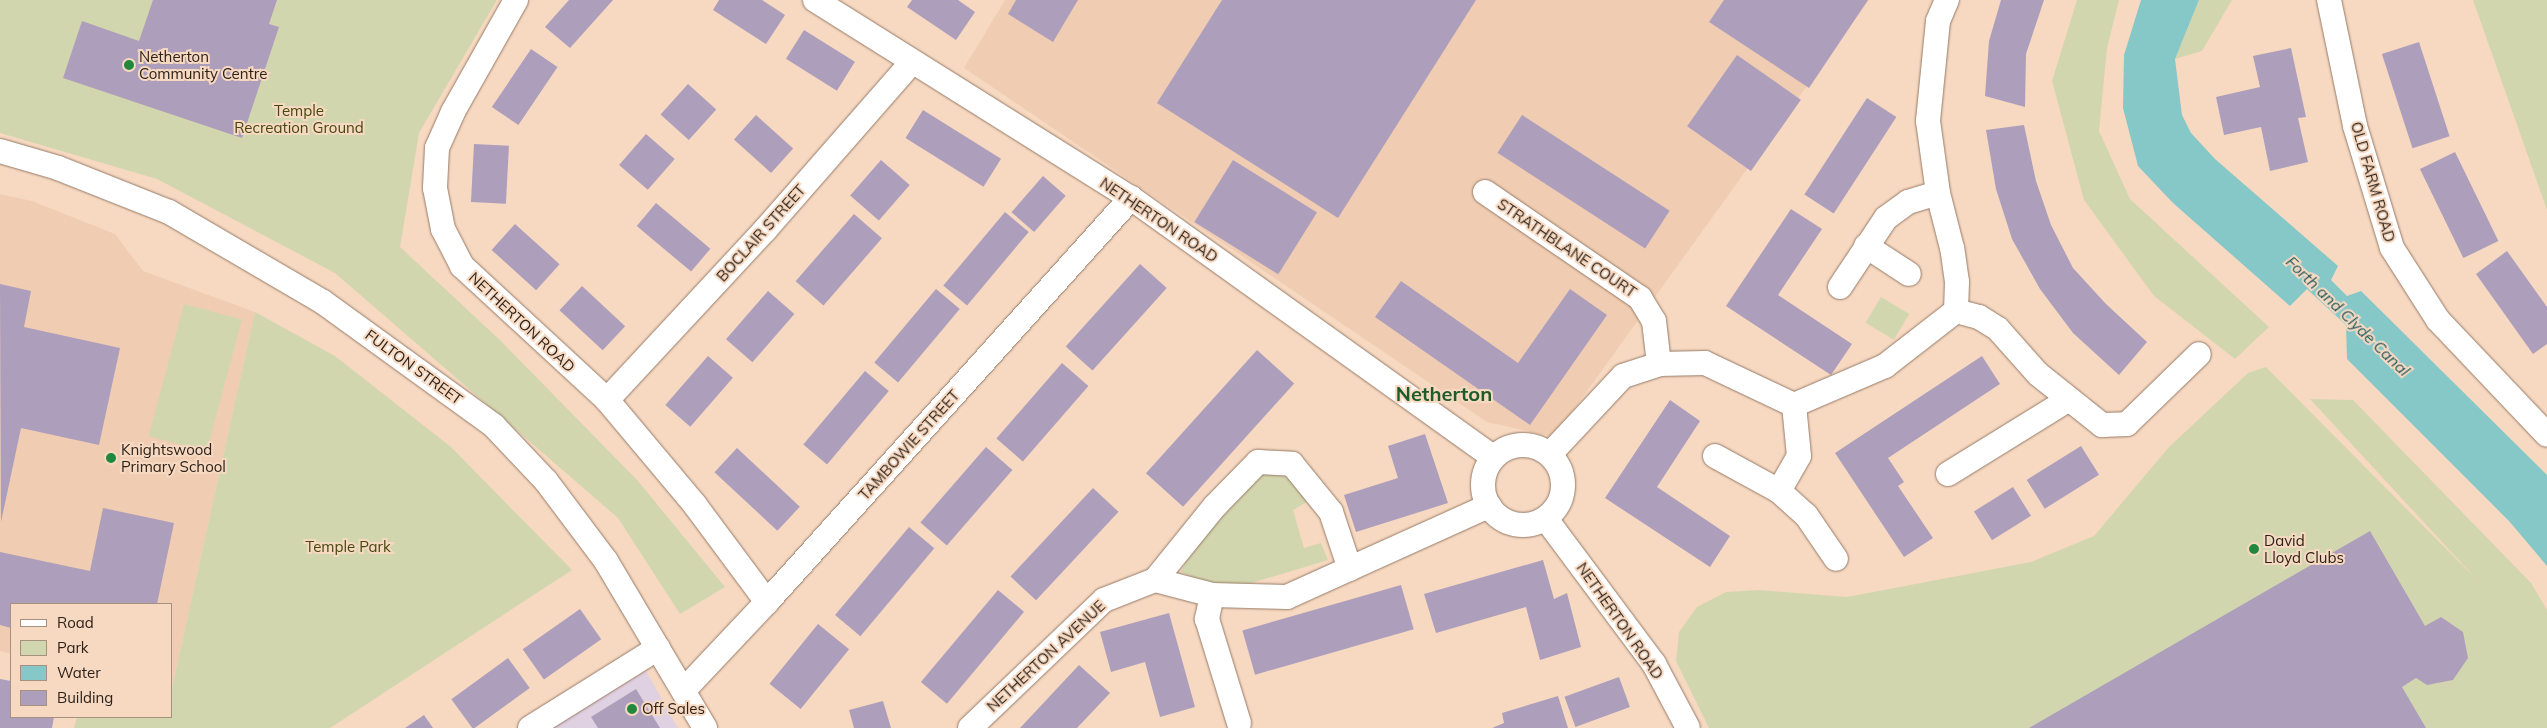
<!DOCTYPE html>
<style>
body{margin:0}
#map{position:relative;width:2547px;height:728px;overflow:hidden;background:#f7d9c2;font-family:Mulish,sans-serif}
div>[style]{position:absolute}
.commercial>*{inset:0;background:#dfd0e2}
.built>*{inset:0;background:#f0cdb2}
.green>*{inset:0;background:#d2d6ae;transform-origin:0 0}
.water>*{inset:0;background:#86c7c8}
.building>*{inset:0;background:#ad9ebb;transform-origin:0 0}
.roads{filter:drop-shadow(0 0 1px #967b67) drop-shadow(0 0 1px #967b67)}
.minor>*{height:24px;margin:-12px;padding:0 12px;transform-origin:12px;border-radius:12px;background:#fff}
.minor>.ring{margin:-12px;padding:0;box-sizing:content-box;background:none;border:24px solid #fff;border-radius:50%}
.dots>*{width:14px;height:14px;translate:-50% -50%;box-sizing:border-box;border:2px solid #f7d9c2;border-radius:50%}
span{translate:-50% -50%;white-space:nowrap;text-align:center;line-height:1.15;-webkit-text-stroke:4px #f7d9c2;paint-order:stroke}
.poi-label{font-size:15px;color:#2c2219}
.left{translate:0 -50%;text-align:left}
.park-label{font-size:15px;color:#45470e}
.street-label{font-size:15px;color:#2c2219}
.water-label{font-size:16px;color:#22595a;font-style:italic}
.district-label{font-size:20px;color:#1d5b2b;font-weight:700}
.legend{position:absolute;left:10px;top:603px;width:162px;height:115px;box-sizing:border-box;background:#f7d9c2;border:1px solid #a6907e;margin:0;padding:6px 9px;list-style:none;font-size:15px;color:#2c2219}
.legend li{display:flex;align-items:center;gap:10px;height:25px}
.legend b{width:25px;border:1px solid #a6907e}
</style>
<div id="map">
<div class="commercial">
<div style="clip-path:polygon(646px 671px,678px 728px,551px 728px)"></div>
</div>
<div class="built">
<div style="clip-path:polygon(1005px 0,1869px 0,1554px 437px,1487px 422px,964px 68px)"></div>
<div style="clip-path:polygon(0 194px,32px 201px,115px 234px,143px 271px,255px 312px,171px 692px,171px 604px,11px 604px,11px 654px,0 651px)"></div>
</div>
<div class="green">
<div style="clip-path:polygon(0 0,497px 0,419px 133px,400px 247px,501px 341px,638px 481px,725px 587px,680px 614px,618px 518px,335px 273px,157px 179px,0 133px)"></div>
<div style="clip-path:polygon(2077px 0,2119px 0,2107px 48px,2099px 131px,2130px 199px,2269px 327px,2235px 359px,2154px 296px,2084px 200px,2052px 81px)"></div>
<div style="clip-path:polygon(2199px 0,2232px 0,2202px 51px,2175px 59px)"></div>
<div style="clip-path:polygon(2473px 0,2547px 0,2547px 210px)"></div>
<div style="left:1881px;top:297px;width:33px;height:30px;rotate:31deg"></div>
<div style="left:184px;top:304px;width:60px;height:137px;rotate:15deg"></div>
<div style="clip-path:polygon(255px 312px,335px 356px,451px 447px,572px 570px,330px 728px,74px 728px,77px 717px,171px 717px,171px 692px)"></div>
<div style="clip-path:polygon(2266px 367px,2477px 580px,2310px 399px,2353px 400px,2531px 583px,2547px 610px,2547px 728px,1709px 728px,1676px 661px,1679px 632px,1697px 607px,1726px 592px,1759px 590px,1847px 597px,2031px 562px,2094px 536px,2169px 447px,2248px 373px)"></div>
<div style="clip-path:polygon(1263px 473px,1291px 478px,1307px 502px,1293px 510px,1304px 548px,1321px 543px,1328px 560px,1225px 591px,1181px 572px,1191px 551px)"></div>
</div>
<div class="water">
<div style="clip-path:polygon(2141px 0,2199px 0,2175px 59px,2182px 115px,2191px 133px,2215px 159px,2338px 266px,2331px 280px,2347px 296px,2361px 291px,2547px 475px,2547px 566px,2509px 521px,2347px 359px,2346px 325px,2307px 289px,2290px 306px,2173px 203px,2138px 166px,2123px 108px,2124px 55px)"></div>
</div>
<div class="building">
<div style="clip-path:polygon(153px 0,277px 0,269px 24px,279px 27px,242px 138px,63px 78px,82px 21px,139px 41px)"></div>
<div style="clip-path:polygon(569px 0,613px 0,570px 48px,545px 27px)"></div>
<div style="clip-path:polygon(719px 0,762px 0,785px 15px,766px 44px,713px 10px)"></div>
<div style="clip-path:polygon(912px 0,958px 0,975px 12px,956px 40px,907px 7px)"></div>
<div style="clip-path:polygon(1016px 0,1078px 0,1053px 42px,1008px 14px)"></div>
<div style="clip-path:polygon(1222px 0,1476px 0,1338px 218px,1157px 103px)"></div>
<div style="clip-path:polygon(1724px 0,1868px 0,1809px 88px,1709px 22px)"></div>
<div style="clip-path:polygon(2001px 0,2044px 0,2026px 54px,2025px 107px,1985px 96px,1989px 41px)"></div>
<div style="left:804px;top:30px;width:60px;height:34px;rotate:32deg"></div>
<div style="left:2419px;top:42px;width:99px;height:39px;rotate:72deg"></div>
<div style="clip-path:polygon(2291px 48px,2306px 117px,2298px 118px,2308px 162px,2270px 171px,2261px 127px,2224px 135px,2216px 97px,2260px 87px,2253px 56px)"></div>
<div style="left:531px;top:49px;width:32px;height:70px;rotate:34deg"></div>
<div style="left:1737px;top:55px;width:78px;height:87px;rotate:35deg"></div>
<div style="left:688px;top:84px;width:38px;height:41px;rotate:42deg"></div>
<div style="left:1867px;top:98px;width:35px;height:115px;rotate:33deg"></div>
<div style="left:923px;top:110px;width:92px;height:33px;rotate:32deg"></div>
<div style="left:756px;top:115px;width:50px;height:33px;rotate:42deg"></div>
<div style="left:1522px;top:115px;width:176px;height:45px;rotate:33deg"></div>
<div style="clip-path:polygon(2024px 125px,2036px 181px,2051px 225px,2073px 268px,2106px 304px,2147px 342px,2119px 375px,2073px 333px,2040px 289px,2012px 239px,1996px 189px,1986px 130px)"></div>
<div style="left:646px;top:134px;width:38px;height:41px;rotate:41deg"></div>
<div style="left:474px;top:144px;width:35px;height:58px;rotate:3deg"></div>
<div style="left:2455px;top:152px;width:99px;height:39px;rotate:64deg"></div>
<div style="left:881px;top:160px;width:38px;height:47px;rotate:41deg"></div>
<div style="left:1233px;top:160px;width:99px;height:73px;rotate:32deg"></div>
<div style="left:1043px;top:176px;width:30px;height:48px;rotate:41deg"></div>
<div style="left:656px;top:203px;width:71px;height:30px;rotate:40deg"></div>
<div style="clip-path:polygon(1791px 209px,1822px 229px,1778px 295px,1852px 344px,1831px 375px,1726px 306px)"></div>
<div style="left:1005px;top:212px;width:31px;height:96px;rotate:40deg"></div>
<div style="left:854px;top:214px;width:37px;height:89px;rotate:41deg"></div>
<div style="left:515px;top:224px;width:60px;height:35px;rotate:42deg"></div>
<div style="clip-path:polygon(2507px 251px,2547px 307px,2547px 344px,2533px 354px,2476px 274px)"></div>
<div style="left:1140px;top:264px;width:36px;height:111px;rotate:42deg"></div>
<div style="clip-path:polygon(1401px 281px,1518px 363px,1570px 289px,1607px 315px,1530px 425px,1375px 317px)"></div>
<div style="clip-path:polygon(0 284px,31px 291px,24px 327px,120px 348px,99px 445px,21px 428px,1px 522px)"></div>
<div style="left:582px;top:286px;width:59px;height:33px;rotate:43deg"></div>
<div style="left:936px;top:289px;width:31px;height:96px;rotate:40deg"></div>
<div style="left:768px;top:291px;width:35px;height:64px;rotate:41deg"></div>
<div style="left:1257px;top:350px;width:50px;height:166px;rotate:42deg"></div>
<div style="left:708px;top:356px;width:33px;height:65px;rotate:41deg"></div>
<div style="clip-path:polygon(1982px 356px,2000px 384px,1888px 458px,1904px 482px,1898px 486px,1933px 538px,1904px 557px,1835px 453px)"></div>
<div style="left:1062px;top:363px;width:35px;height:100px;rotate:41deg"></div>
<div style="left:865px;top:371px;width:31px;height:96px;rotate:40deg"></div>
<div style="clip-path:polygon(1670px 400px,1700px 421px,1657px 487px,1730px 536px,1710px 567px,1605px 498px)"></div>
<div style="clip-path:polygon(1425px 434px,1448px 503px,1356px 532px,1344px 495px,1398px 478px,1388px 446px)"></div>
<div style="left:2081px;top:446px;width:34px;height:64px;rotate:58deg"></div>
<div style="left:986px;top:447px;width:35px;height:100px;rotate:41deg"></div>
<div style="left:737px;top:448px;width:86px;height:33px;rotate:43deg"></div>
<div style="left:2013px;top:487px;width:34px;height:46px;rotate:58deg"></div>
<div style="left:1093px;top:488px;width:35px;height:121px;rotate:43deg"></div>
<div style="clip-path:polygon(103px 508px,174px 523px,157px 604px,11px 604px,11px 628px,0 625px,0 552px,90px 571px)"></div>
<div style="left:909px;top:527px;width:33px;height:115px;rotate:40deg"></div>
<div style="clip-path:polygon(2370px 531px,2425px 626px,2441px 617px,2463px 632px,2468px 658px,2453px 680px,2427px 685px,2416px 678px,2402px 687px,2426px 728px,2029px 728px)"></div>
<div style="clip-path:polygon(1543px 560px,1554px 599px,1567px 593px,1581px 647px,1540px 660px,1526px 607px,1436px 633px,1424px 594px)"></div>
<div style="left:1401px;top:585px;width:46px;height:165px;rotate:74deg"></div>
<div style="left:998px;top:590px;width:34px;height:120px;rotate:40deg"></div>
<div style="left:580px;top:609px;width:37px;height:70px;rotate:55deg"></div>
<div style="clip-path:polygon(1169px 613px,1195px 707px,1160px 717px,1145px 662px,1111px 672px,1100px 632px)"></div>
<div style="left:818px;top:624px;width:40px;height:77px;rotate:39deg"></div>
<div style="left:508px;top:658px;width:37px;height:70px;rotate:54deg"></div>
<div style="clip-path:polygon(1079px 665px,1110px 693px,1077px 728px,1020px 728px)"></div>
<div style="left:1619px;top:677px;width:32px;height:58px;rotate:70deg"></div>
<div style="clip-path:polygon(0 679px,11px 681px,11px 717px,54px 717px,52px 728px,0 728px)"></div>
<div style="clip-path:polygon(636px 689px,660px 728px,598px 728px,591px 717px)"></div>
<div style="clip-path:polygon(1558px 696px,1568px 728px,1492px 728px,1504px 723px,1502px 713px)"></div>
<div style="clip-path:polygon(883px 701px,891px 728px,854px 728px,849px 710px)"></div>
<div style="clip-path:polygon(424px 715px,433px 728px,405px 728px)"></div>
</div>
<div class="roads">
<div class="minor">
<div style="left:516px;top:0;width:129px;rotate:119.4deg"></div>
<div style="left:453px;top:112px;width:39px;rotate:114deg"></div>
<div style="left:437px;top:148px;width:40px;rotate:92.9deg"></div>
<div style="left:435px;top:188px;width:42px;rotate:79deg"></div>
<div style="left:443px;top:229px;width:42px;rotate:62.8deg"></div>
<div style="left:462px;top:266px;width:197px;rotate:42.7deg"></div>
<div style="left:607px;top:400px;width:137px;rotate:50deg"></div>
<div style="left:695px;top:505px;width:121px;rotate:53.4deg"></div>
<div style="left:815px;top:0;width:373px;rotate:32.1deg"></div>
<div style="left:1131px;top:198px;width:445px;rotate:35.6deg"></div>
<div style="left:2329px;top:0;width:129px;rotate:78.3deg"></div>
<div style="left:2355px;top:126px;width:127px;rotate:73.1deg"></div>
<div style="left:2392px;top:248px;width:85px;rotate:57.4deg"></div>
<div style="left:2438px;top:320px;width:158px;rotate:46.5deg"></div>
<div style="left:0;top:151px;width:60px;rotate:16.3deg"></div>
<div style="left:58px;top:168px;width:119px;rotate:21.6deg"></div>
<div style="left:169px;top:212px;width:178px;rotate:30.3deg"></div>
<div style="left:323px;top:302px;width:211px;rotate:35.9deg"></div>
<div style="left:494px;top:426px;width:76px;rotate:46.6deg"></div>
<div style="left:546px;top:481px;width:100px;rotate:53.1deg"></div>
<div style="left:606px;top:561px;width:194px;rotate:59.3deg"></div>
<div style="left:1485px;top:192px;width:188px;rotate:34.4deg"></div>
<div style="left:1640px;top:298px;width:27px;rotate:59deg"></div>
<div style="left:1654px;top:321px;width:43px;rotate:83.4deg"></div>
<div style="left:1866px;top:246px;width:51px;rotate:33.1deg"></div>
<div style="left:1840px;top:287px;width:83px;rotate:-56.3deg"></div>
<div style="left:1886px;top:218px;width:27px;rotate:-36deg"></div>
<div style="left:1908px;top:202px;width:31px;rotate:-17deg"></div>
<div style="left:1956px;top:311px;width:24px;rotate:15deg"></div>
<div style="left:1979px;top:317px;width:22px;rotate:32deg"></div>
<div style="left:1998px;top:329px;width:60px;rotate:48.4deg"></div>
<div style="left:2038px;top:374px;width:82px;rotate:38.6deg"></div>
<div style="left:2102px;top:425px;width:25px;rotate:-2deg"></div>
<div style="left:2127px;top:424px;width:100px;rotate:-44.2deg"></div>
<div style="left:607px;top:400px;width:232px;rotate:-47.1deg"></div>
<div style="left:765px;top:230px;width:222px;rotate:-48.8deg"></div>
<div class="ring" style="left:1483px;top:445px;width:56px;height:56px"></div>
<div style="left:1550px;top:454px;width:107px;rotate:-46.9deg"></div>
<div style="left:1623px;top:376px;width:38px;rotate:-18deg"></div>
<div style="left:1659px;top:364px;width:46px;rotate:-1.2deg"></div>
<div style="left:1705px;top:363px;width:98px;rotate:25.3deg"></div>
<div style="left:1794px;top:405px;width:99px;rotate:-23.2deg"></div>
<div style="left:1885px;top:366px;width:90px;rotate:-37.8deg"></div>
<div style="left:1956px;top:311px;width:29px;rotate:-88deg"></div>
<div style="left:1957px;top:282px;width:34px;rotate:-98deg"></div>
<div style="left:1952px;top:248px;width:57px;rotate:-104.3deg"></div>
<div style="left:1938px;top:193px;width:73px;rotate:-97.9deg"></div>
<div style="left:1928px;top:121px;width:100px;rotate:-84.3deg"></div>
<div style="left:1938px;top:21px;width:23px;rotate:-67deg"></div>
<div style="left:1715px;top:456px;width:73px;rotate:28.7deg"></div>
<div style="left:1779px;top:491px;width:36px;rotate:42deg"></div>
<div style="left:1806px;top:515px;width:53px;rotate:55.7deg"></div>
<div style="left:1948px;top:474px;width:141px;rotate:-31.7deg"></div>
<div style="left:1779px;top:491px;width:40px;rotate:-60.3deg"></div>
<div style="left:1799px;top:456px;width:51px;rotate:-95.6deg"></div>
<div style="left:1546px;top:519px;width:181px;rotate:53.3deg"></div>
<div style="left:1654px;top:664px;width:72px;rotate:62deg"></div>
<div style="left:1155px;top:580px;width:95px;rotate:-51deg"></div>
<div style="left:1215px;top:506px;width:62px;rotate:-45.7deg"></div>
<div style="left:1258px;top:462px;width:34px;rotate:3deg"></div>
<div style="left:1292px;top:464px;width:62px;rotate:50.9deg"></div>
<div style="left:1331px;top:512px;width:60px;rotate:71.6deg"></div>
<div style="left:1212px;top:595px;width:25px;rotate:102deg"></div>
<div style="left:1207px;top:619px;width:109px;rotate:72.9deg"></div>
<div style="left:684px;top:690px;width:121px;rotate:-46.7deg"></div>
<div style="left:767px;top:602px;width:544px;rotate:-47.98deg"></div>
<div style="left:530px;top:728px;width:151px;rotate:-32deg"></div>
<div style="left:970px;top:728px;width:185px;rotate:-43.7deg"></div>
<div style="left:1104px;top:600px;width:55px;rotate:-21.4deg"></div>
<div style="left:1155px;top:580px;width:59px;rotate:14.7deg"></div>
<div style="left:1212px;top:595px;width:75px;rotate:1.5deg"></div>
<div style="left:1287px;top:597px;width:222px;rotate:-24.3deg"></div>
</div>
</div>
<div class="dots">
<div style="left:129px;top:65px;background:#21883d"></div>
<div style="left:111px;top:458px;background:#21883d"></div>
<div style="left:2254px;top:549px;background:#21883d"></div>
<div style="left:632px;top:709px;background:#21883d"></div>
</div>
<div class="poi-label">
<span class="left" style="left:139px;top:65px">Netherton<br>Community Centre</span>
<span class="left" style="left:121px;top:458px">Knightswood<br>Primary School</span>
<span class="left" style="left:2264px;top:549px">David<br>Lloyd Clubs</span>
<span class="left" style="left:642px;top:709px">Off Sales</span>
</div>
<div class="park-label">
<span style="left:299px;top:119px">Temple<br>Recreation Ground</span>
<span style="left:348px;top:547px">Temple Park</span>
</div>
<div class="street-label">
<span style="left:2373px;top:182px;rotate:74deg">OLD FARM ROAD</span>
<span style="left:1159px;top:220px;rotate:34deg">NETHERTON ROAD</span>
<span style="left:761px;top:233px;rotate:-48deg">BOCLAIR STREET</span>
<span style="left:1567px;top:248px;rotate:34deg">STRATHBLANE COURT</span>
<span style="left:522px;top:322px;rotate:43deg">NETHERTON ROAD</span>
<span style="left:414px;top:367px;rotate:36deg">FULTON STREET</span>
<span style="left:909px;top:445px;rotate:-48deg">TAMBOWIE STREET</span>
<span style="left:1620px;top:621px;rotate:55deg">NETHERTON ROAD</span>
<span style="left:1046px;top:656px;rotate:-43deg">NETHERTON AVENUE</span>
</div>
<div class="water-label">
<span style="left:2348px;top:316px;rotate:44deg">Forth and Clyde Canal</span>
</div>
<div class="district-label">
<span style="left:1444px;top:393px">Netherton</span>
</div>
<ul class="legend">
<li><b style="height:6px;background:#fff"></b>Road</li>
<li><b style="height:14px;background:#d2d6ae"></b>Park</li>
<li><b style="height:14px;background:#86c7c8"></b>Water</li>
<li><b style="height:14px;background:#ad9ebb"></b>Building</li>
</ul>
</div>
